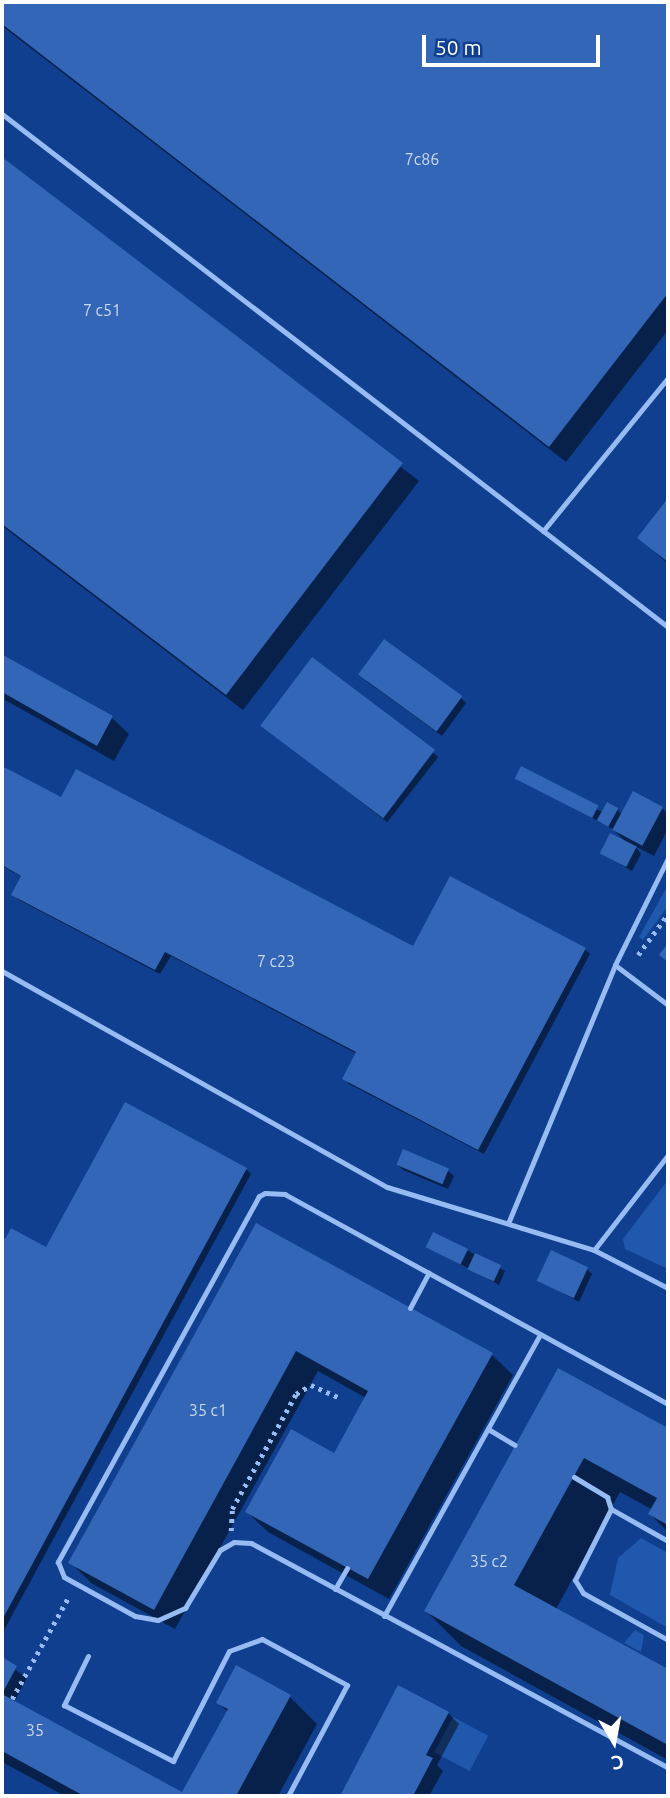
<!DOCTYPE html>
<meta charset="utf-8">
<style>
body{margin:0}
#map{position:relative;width:670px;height:1798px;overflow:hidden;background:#0f3f8e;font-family:Ubuntu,sans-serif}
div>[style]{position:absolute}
.green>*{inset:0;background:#2058ae;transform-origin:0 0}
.shadow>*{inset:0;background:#0007;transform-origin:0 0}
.building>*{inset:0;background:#3366b6;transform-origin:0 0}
.path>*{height:4.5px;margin-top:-2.25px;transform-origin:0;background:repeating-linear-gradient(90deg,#97bbf3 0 3.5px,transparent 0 8.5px)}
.service>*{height:5px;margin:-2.5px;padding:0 2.5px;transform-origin:2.5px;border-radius:2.5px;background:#97bbf3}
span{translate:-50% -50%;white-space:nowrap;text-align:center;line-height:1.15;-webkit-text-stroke:5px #0f3f8e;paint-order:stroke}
.number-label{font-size:16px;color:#ccd9ed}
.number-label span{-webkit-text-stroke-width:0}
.frame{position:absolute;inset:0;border:4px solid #fff;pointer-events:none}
.north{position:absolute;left:579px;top:1707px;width:70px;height:70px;-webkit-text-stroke:5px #0f3f8e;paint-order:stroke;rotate:170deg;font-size:19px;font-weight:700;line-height:28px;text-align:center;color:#fff}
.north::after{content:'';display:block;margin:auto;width:24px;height:32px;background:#fff;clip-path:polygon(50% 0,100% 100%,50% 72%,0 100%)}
.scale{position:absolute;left:422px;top:35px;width:178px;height:32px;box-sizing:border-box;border:4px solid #fff;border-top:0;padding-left:9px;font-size:21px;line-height:24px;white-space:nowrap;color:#fff;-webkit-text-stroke:5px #0f3f8e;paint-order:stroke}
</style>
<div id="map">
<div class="green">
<div style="clip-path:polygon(668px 885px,668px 906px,643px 940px,639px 937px)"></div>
<div style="clip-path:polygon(668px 1180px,668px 1269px,625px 1249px,623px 1239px)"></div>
<div style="clip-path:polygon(641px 1538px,668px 1553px,668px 1628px,610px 1595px,618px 1558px)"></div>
<div style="clip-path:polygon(635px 1630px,644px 1635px,641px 1652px,624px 1643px)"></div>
<div style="left:453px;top:1717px;width:40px;height:40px;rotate:28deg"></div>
</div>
<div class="shadow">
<div style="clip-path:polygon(2px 2px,668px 2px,668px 330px,566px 462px,2px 26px)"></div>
<div style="clip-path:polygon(2px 159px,419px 481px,243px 710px,2px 526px)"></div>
<div style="clip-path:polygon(668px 501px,668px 564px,639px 537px)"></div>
<div style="clip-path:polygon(4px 657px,112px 718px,129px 734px,114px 761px,5px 700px)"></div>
<div style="left:313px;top:659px;width:159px;height:83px;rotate:38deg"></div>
<div style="clip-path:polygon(365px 680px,461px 698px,466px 703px,442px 736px)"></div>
<div style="clip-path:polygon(2px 768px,62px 799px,413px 948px,585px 949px,590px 954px,484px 1154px,349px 1084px,344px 1078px,357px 1054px,171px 956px,160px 974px,19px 900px,13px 895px,22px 877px,2px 866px)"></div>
<div style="clip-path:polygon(517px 778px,603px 812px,617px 809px,622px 815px,662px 808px,668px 814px,668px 829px,654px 856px,635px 846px,641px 854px,632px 871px,601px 853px,626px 842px,613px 829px)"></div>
<div style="clip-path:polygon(404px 1151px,448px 1171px,454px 1176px,448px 1189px,403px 1170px,398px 1165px)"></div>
<div style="clip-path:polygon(246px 1169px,251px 1174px,2px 1634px,2px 1239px,45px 1248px)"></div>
<div style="clip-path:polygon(256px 1225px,492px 1355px,513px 1375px,389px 1599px,268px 1532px,247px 1512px,335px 1455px,366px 1398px,318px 1371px,175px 1629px,91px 1583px,70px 1562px)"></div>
<div style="clip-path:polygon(427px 1246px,467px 1250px,505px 1271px,499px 1285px)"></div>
<div style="clip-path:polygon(587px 1269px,592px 1274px,579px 1302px,539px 1280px)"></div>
<div style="clip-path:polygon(559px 1370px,668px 1430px,668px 1532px,650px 1514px,653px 1510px,620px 1492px,556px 1609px,668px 1671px,668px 1760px,461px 1646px,426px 1611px)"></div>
<div style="clip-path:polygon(2px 1660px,27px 1678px,14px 1703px,183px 1795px,228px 1712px,218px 1702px,237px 1668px,290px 1697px,317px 1724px,278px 1796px,65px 1796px,2px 1762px)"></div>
<div style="clip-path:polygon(399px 1688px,448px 1713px,459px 1724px,437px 1765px,443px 1771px,429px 1796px,342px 1796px)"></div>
</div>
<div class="building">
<div style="clip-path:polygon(2px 2px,668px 2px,668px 293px,549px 447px,2px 24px)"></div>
<div style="clip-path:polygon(2px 157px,403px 463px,226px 695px,2px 524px)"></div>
<div style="clip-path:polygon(668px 498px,668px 562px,637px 538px)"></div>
<div style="left:384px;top:639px;width:97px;height:44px;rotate:36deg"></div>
<div style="clip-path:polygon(3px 655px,113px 716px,97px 746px,2px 692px)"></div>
<div style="left:312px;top:657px;width:154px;height:86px;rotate:37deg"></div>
<div style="clip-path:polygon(2px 766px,61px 797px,76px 769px,413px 946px,450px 876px,586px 948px,478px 1150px,342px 1079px,356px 1052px,165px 952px,155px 970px,11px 895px,21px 876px,2px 865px)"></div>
<div style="left:521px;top:766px;width:87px;height:14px;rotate:27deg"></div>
<div style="left:633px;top:791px;width:34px;height:44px;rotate:28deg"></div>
<div style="left:607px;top:802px;width:13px;height:21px;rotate:29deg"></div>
<div style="left:610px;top:833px;width:30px;height:23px;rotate:27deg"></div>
<div style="clip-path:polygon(668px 943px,668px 962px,659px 955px)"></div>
<div style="clip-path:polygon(125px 1102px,247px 1168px,2px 1620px,2px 1237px,5px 1239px,11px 1228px,46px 1247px)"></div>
<div style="left:403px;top:1149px;width:50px;height:17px;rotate:23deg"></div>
<div style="clip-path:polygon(256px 1223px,493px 1353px,368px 1579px,245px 1512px,291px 1429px,334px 1453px,368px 1391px,296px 1351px,154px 1610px,68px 1563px)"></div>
<div style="left:433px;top:1232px;width:39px;height:17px;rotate:26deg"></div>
<div style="left:551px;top:1250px;width:41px;height:34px;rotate:25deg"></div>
<div style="left:475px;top:1253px;width:29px;height:18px;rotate:25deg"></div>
<div style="clip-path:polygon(558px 1368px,668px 1428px,668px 1525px,648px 1514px,657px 1498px,584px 1458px,514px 1585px,668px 1669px,668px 1745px,424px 1611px)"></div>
<div style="clip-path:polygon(2px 1657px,17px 1666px,2px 1694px,182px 1792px,228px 1709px,216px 1703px,236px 1665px,291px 1695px,236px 1796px,84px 1796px,2px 1751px)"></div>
<div style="clip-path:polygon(398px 1685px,449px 1712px,426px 1755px,433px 1758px,413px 1796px,340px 1796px)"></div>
</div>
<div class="path">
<div style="left:638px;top:955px;width:51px;rotate:-53.8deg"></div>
<div style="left:231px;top:1531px;width:22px;rotate:-87deg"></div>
<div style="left:232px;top:1509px;width:132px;rotate:-60.9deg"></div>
<div style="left:296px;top:1394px;width:17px;rotate:-31deg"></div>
<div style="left:311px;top:1385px;width:32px;rotate:24deg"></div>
<div style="left:12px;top:1699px;width:118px;rotate:-61deg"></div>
</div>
<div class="service">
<div style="left:2px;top:114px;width:841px;rotate:37.61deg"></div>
<div style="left:543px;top:531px;width:198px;rotate:-50.8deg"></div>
<div style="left:668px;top:858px;width:119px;rotate:116.4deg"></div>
<div style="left:615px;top:965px;width:66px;rotate:37deg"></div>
<div style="left:2px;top:971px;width:441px;rotate:29.3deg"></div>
<div style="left:387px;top:1187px;width:216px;rotate:16.9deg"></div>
<div style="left:594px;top:1250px;width:83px;rotate:27.2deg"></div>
<div style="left:509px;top:1221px;width:277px;rotate:-67.5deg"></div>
<div style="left:594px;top:1250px;width:120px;rotate:-52.1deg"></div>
<div style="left:410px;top:1308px;width:40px;rotate:-62deg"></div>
<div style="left:668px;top:1404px;width:437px;rotate:-151.3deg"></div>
<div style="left:285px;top:1194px;width:20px;rotate:-177deg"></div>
<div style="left:265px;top:1193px;width:7px;rotate:153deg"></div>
<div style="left:259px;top:1196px;width:418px;rotate:118.8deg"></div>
<div style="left:58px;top:1562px;width:16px;rotate:68deg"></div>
<div style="left:64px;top:1577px;width:81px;rotate:28.8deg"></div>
<div style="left:135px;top:1616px;width:23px;rotate:10deg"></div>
<div style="left:158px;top:1620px;width:30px;rotate:-24deg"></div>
<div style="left:185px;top:1608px;width:68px;rotate:-58.9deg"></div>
<div style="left:220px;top:1550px;width:16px;rotate:-30deg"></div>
<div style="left:234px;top:1542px;width:17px;rotate:3deg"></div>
<div style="left:251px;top:1543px;width:474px;rotate:28.3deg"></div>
<div style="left:488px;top:1429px;width:31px;rotate:31deg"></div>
<div style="left:574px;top:1477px;width:39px;rotate:31deg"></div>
<div style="left:607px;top:1497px;width:13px;rotate:72deg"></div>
<div style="left:668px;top:1541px;width:65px;rotate:-150.7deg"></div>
<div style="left:611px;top:1509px;width:80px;rotate:116.9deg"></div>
<div style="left:575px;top:1580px;width:15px;rotate:58deg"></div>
<div style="left:583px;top:1593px;width:97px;rotate:28.9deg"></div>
<div style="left:335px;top:1589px;width:24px;rotate:-60deg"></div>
<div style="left:384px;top:1616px;width:322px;rotate:-61deg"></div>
<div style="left:88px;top:1656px;width:55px;rotate:116.1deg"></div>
<div style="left:64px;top:1705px;width:123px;rotate:27.2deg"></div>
<div style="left:173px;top:1761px;width:123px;rotate:-63deg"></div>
<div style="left:229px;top:1651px;width:35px;rotate:-20deg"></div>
<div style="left:262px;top:1639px;width:97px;rotate:28.4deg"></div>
<div style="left:347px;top:1685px;width:126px;rotate:118deg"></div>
</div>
<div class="number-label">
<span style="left:422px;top:159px">7с86</span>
<span style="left:102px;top:310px">7 с51</span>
<span style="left:276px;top:961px">7 с23</span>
<span style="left:208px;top:1410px">35 с1</span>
<span style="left:489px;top:1561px">35 с2</span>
<span style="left:35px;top:1730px">35</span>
</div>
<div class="frame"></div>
<div class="north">С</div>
<div class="scale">50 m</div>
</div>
